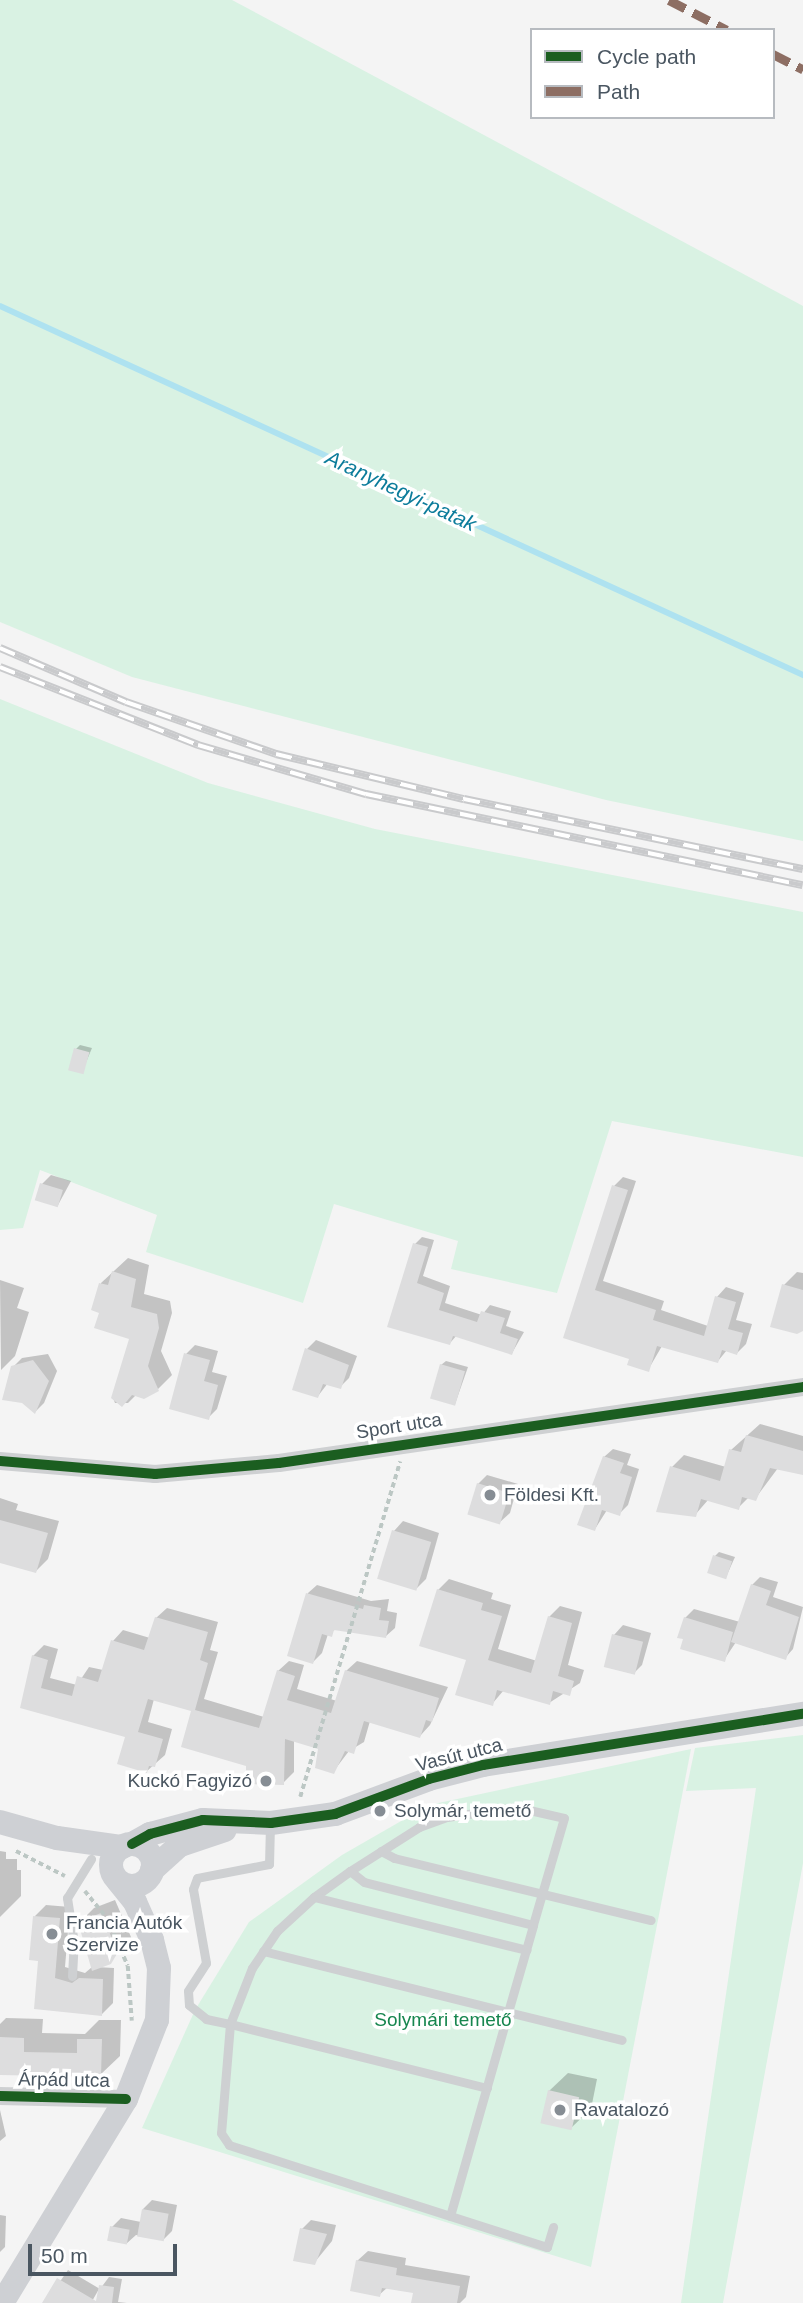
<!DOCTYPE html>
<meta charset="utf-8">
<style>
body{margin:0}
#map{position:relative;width:803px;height:2303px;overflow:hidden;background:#f4f4f4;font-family:Helvetica,sans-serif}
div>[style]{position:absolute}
.green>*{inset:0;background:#d9f2e3}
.shadow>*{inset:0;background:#0003}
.stream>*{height:6px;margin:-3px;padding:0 3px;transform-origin:3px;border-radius:3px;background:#aee2f0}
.building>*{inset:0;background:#ddddde;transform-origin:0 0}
.path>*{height:3.5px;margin-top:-1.75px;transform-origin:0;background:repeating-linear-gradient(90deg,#bcc7c4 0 5px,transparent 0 8.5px)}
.lane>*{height:9px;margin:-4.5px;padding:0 4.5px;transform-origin:4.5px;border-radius:4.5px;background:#ced0d2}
.street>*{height:18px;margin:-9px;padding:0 9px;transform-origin:9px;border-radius:9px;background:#ced0d2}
.secondary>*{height:24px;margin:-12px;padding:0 12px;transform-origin:12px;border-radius:12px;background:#ced0d4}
.secondary>.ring{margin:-12px;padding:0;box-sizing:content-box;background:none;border:24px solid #ced0d4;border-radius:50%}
.rail>*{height:8px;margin-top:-4px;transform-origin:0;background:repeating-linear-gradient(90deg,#fff 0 16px,#c9cacc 0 32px);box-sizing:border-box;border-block:2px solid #c9cacc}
.quiet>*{height:9px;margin-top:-4.5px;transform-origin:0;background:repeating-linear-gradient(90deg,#8d6e63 0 18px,transparent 0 27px)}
.cycleway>*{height:10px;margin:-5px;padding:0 5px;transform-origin:5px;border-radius:5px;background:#1b5e20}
.dots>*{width:19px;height:19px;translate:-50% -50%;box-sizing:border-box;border:4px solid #fff;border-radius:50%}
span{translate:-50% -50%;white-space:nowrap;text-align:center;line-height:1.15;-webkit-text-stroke:7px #fff;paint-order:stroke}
.street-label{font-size:19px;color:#4a5661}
.poi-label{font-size:19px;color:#4a5661}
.left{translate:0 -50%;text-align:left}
.right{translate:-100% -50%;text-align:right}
.park-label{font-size:19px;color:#17864f}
.water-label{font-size:21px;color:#0c7c9b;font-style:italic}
.legend{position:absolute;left:530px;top:28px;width:245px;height:91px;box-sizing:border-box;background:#fff;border:2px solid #b7bbc0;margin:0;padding:9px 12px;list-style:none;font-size:21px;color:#4a5661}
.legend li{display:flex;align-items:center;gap:14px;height:35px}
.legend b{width:35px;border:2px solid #b7bbc0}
.scale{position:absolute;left:28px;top:2244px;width:149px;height:32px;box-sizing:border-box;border:4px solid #4a5661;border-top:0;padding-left:9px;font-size:21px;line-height:24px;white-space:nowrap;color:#4a5661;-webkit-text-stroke:5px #fff;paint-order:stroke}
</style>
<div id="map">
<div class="green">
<div style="clip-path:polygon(0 0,232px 0,803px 306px,803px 841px,606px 800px,132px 677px,0 622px)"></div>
<div style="clip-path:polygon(0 699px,208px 783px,375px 829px,803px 912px,803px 1157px,612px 1121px,557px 1293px,451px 1269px,458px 1241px,334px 1204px,303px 1303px,146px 1252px,157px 1215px,40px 1170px,23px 1228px,0 1230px)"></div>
<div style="clip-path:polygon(803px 1735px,803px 1863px,723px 2303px,681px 2303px,756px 1788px,686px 1791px,695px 1748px)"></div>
<div style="clip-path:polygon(691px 1749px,591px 2267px,142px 2128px,195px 2010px,249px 1922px,342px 1855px,429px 1805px)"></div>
</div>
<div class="shadow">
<div style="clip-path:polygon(80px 1045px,92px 1048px,82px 1072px,76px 1049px)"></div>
<div style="clip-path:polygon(51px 1175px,71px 1181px,58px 1205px,42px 1184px)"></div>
<div style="clip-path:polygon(623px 1177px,636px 1181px,603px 1281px,664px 1301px,661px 1310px,708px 1326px,717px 1297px,726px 1287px,744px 1293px,736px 1320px,752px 1324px,746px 1344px,737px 1353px,727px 1350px,718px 1361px,662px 1346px,648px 1370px,631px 1357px,565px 1337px,614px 1186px)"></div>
<div style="clip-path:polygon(422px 1237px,434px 1240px,423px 1276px,450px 1286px,445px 1303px,482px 1315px,490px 1305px,511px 1311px,506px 1326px,524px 1332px,512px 1353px,457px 1335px,450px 1343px,390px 1325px,415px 1244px)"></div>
<div style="clip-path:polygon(128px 1258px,149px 1265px,144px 1294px,170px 1301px,172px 1313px,161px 1351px,172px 1375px,158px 1389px,136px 1395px,128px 1403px,115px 1403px,113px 1398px,131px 1338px,101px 1312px,101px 1283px)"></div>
<div style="clip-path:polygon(797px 1272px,803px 1273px,803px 1331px,784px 1285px)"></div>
<div style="clip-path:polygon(0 1280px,24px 1288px,17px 1308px,29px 1312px,15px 1356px,1px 1370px)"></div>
<div style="clip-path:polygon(316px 1340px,357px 1356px,349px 1378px,340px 1387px,328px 1383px,318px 1396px,307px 1349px)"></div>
<div style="clip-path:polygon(195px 1345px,218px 1351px,212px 1372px,227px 1376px,217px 1409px,208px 1418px,186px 1354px)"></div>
<div style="clip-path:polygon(48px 1354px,57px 1371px,44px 1403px,35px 1412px,13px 1367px,22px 1358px)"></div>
<div style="clip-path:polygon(446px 1361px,468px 1367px,455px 1404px,441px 1365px)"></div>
<div style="clip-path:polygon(760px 1424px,803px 1436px,803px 1474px,778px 1468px,755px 1499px,749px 1497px,738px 1508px,708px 1500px,695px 1515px,672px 1467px,684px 1455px,726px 1467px,731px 1450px)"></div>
<div style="clip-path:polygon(613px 1449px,631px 1454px,627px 1465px,639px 1469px,628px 1505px,619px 1514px,607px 1510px,595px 1529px,604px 1457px)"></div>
<div style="clip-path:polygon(487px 1475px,518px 1484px,510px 1513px,500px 1522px,478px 1484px)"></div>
<div style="clip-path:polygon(0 1498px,18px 1504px,16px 1510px,59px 1521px,48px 1559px,36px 1571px,0 1561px)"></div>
<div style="clip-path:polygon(403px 1521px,439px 1533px,426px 1579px,417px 1588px,381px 1578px,394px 1531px)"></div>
<div style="clip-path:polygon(719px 1552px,735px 1557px,726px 1577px,715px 1556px)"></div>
<div style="clip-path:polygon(760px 1577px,778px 1582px,773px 1597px,803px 1607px,793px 1649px,785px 1658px,736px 1642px,724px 1660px,685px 1638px,685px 1618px,694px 1609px,740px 1622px,752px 1585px)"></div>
<div style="clip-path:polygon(449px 1579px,493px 1593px,491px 1599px,511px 1605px,498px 1649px,537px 1661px,549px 1617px,560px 1606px,582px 1612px,568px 1665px,584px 1670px,580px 1683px,549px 1703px,504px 1690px,492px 1704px,438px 1590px)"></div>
<div style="clip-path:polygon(317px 1585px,371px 1601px,389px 1599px,387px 1611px,397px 1613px,395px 1628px,386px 1636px,338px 1628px,328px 1634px,322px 1653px,313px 1662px,289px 1655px,308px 1593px)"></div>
<div style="clip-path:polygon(167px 1608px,218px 1622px,210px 1650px,218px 1652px,204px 1699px,264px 1717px,278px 1671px,289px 1661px,304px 1665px,297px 1689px,337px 1701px,346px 1671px,357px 1661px,448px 1687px,430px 1725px,420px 1736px,370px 1721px,364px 1742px,349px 1751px,333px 1772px,320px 1748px,294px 1740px,294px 1772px,283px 1783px,248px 1765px,193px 1710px,154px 1699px,148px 1722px,172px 1729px,165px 1755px,147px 1771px,127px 1736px,22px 1706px,33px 1656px,44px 1645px,58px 1649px,50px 1678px,77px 1685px,89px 1667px,103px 1670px,113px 1641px,123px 1630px,150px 1638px,156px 1618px)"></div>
<div style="clip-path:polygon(623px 1625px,651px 1633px,642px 1665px,633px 1674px,614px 1635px)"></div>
<div style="clip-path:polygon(0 1851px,6px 1852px,6px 1859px,17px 1859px,17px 1870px,21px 1870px,21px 1896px,0 1917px)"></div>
<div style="clip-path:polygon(115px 1900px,131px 1937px,110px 1962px,96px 1967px,114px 1968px,113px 2003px,102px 2014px,36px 2008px,40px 1959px,35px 1916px,46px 1905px,70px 1907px,65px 1967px,85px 1973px,92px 1967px,80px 1922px,94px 1908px)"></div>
<div style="clip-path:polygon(6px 2018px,43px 2019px,42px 2033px,85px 2034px,99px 2020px,121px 2020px,120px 2056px,100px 2075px,0 2073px,0 2024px)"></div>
<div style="clip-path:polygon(568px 2073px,597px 2079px,591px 2109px,572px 2127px,549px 2091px)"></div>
<div style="clip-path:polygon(0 2110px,6px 2136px,0 2141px)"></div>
<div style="clip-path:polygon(152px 2200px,177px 2205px,172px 2231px,163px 2240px,136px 2235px,126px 2244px,112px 2227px,121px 2218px,141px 2222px,143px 2209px)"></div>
<div style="clip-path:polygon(0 2215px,6px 2216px,5px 2247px,0 2252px)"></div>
<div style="clip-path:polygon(311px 2220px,336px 2225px,332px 2241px,314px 2263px,302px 2229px)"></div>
<div style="clip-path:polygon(368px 2251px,406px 2258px,405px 2265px,470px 2276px,466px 2297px,460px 2303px,413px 2303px,415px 2292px,388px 2287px,379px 2295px,357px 2261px)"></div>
<div style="clip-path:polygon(68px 2270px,100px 2289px,109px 2277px,122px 2279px,118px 2302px,127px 2303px,97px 2303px,99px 2289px,91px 2303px,45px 2303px)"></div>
</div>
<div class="stream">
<div style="left:0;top:306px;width:884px;rotate:24.68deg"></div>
</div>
<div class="building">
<div style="left:74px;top:1048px;width:16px;height:23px;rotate:15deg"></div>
<div style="left:40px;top:1183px;width:24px;height:18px;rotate:17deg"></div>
<div style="clip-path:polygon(612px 1185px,628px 1190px,595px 1290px,656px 1310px,653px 1320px,704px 1336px,715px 1296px,736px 1302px,728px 1329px,743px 1333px,737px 1355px,722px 1350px,718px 1363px,657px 1346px,649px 1372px,627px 1365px,629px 1359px,563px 1338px)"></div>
<div style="clip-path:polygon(413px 1243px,428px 1247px,417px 1283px,444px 1293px,439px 1310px,477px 1322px,481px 1311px,505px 1318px,500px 1333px,518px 1339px,512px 1355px,453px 1336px,450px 1345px,387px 1327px)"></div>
<div style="clip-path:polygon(112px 1271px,136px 1279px,131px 1307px,157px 1314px,159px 1328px,148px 1366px,159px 1391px,144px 1399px,132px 1395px,122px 1407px,111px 1398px,129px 1339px,94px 1328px,99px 1313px,91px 1310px,99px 1283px,108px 1285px)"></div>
<div style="clip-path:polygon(782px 1284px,803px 1290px,803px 1331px,797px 1334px,770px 1327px)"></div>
<div style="clip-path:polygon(305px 1348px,349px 1365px,341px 1389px,323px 1384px,318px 1398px,292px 1390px)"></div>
<div style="clip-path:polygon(184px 1353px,210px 1360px,204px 1381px,218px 1385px,209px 1420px,169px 1409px)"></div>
<div style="clip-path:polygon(33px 1360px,49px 1381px,35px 1414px,22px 1403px,2px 1400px,11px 1366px)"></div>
<div style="left:440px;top:1364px;width:26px;height:36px;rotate:16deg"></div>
<div style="clip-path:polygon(746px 1435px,803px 1451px,803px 1475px,770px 1468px,756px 1501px,742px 1497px,739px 1510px,701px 1499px,696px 1517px,656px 1512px,670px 1466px,720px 1481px,729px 1449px,741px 1452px)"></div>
<div style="clip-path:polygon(603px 1456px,624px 1463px,620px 1473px,632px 1477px,620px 1516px,602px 1510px,595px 1531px,577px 1525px)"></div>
<div style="left:477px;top:1483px;width:34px;height:33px;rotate:17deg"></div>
<div style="clip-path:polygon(0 1520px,48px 1533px,36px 1573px,0 1563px)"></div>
<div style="left:392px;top:1530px;width:41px;height:51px;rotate:17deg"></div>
<div style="left:713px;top:1555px;width:20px;height:19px;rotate:18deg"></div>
<div style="clip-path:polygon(751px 1584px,771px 1591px,766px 1605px,799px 1617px,786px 1660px,731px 1642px)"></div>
<div style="clip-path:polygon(437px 1589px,483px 1603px,481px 1610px,502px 1616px,488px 1660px,531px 1673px,548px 1616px,572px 1623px,558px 1676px,574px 1681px,570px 1696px,553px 1691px,550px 1705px,497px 1690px,493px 1706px,455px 1695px,466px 1660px,419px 1646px)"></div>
<div style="clip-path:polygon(306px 1593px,363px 1609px,364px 1605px,381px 1608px,379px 1620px,389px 1621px,386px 1638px,334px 1630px,332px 1637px,322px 1634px,313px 1664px,287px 1656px)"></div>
<div style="clip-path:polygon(155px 1617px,208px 1632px,200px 1660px,208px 1663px,195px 1710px,259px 1728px,277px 1670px,295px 1676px,287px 1700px,331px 1713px,345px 1670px,439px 1698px,432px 1722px,426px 1720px,420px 1738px,364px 1721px,354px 1754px,345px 1751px,334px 1774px,315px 1768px,318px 1749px,285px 1739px,284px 1785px,246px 1784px,246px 1766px,181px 1747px,191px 1711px,148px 1699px,138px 1732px,163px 1739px,155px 1767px,149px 1766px,147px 1773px,117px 1764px,125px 1737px,20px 1708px,32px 1655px,48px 1660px,41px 1688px,72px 1696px,77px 1676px,98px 1682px,111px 1640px,144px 1650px)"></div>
<div style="clip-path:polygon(684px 1617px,733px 1632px,725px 1662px,680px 1649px,683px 1639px,677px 1638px)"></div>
<div style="left:612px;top:1634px;width:32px;height:34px;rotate:14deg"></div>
<div style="clip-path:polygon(101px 1913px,118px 1952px,111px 1964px,92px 1971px,78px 1922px)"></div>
<div style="clip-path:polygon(33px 1916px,60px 1918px,55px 1978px,72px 1983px,79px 1978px,103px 1979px,102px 2016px,34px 2009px,38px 1961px,29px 1960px)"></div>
<div style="clip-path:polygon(0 2037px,24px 2038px,24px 2052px,77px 2053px,77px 2039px,102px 2039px,101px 2077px,0 2075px)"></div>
<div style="left:548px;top:2090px;width:32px;height:34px;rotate:13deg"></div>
<div style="left:142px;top:2209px;width:27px;height:28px;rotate:10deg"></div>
<div style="left:110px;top:2226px;width:20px;height:15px;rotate:11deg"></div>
<div style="clip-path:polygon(300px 2228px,327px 2234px,315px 2265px,293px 2261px)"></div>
<div style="clip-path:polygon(356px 2260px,397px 2268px,396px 2275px,460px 2286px,457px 2303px,411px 2303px,413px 2293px,382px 2288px,380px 2297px,350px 2291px)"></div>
<div style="clip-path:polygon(57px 2278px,96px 2301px,99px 2285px,114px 2287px,112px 2303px,42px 2303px)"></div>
</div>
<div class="path">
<div style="left:300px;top:1797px;width:350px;rotate:-73.4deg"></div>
<div style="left:16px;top:1851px;width:55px;rotate:27deg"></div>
<div style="left:85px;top:1891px;width:35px;rotate:51deg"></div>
<div style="left:107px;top:1918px;width:52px;rotate:66.4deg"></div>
<div style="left:128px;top:1966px;width:55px;rotate:85.8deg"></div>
</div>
<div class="lane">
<div style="left:270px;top:1824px;width:40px;rotate:91.4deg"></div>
<div style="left:269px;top:1864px;width:73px;rotate:169deg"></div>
<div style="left:197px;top:1878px;width:12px;rotate:110deg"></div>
<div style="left:193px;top:1889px;width:75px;rotate:80deg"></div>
<div style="left:206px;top:1963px;width:33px;rotate:123deg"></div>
<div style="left:188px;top:1991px;width:14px;rotate:86deg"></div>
<div style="left:189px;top:2005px;width:22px;rotate:39deg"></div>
<div style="left:206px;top:2019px;width:25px;rotate:12deg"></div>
<div style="left:230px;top:2024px;width:60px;rotate:-68.6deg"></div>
<div style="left:252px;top:1968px;width:45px;rotate:-56deg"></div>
<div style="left:277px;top:1931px;width:50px;rotate:-42.6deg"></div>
<div style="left:314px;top:1897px;width:44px;rotate:-35.8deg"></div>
<div style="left:350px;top:1871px;width:82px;rotate:-32.5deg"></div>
<div style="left:419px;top:1827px;width:30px;rotate:-20deg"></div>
<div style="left:447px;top:1817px;width:70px;rotate:-8.2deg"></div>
<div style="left:516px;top:1807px;width:49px;rotate:12.9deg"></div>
<div style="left:564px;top:1818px;width:111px;rotate:106.2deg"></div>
<div style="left:533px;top:1925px;width:174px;rotate:-165.7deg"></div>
<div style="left:364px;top:1882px;width:18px;rotate:-142deg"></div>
<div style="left:381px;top:1851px;width:15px;rotate:28deg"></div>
<div style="left:394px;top:1858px;width:264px;rotate:13.6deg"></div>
<div style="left:314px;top:1897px;width:219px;rotate:14deg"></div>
<div style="left:526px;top:1950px;width:26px;rotate:-74deg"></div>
<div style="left:263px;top:1951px;width:252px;rotate:14deg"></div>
<div style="left:508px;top:2012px;width:65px;rotate:-73.8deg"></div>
<div style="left:72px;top:1976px;width:33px;rotate:-87deg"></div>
<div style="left:74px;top:1943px;width:46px;rotate:-98.8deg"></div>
<div style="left:67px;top:1898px;width:46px;rotate:-58.4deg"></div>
<div style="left:487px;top:2088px;width:265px;rotate:-166deg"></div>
<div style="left:230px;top:2024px;width:109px;rotate:94.7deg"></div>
<div style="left:221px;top:2133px;width:14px;rotate:56deg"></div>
<div style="left:229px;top:2145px;width:334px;rotate:17.8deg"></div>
<div style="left:547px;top:2247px;width:21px;rotate:-73deg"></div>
<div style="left:450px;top:2216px;width:212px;rotate:-74.1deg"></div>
<div style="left:508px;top:2012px;width:117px;rotate:13.8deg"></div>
</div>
<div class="street">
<div style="left:0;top:1461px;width:156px;rotate:4.8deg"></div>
<div style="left:155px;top:1474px;width:124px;rotate:-5.1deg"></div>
<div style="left:279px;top:1463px;width:529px;rotate:-8.25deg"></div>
<div style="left:0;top:2096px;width:126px;rotate:1.4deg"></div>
</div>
<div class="secondary">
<div style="left:0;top:1822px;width:59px;rotate:15.7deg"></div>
<div style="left:57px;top:1838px;width:66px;rotate:7.9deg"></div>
<div style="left:132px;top:1844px;width:21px;rotate:-29deg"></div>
<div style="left:150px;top:1834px;width:55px;rotate:-14.8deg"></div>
<div style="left:203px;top:1820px;width:68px;rotate:2.5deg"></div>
<div style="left:271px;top:1823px;width:65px;rotate:-8deg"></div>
<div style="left:335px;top:1814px;width:100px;rotate:-20.4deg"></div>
<div style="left:429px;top:1779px;width:56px;rotate:-14.5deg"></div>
<div style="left:483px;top:1765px;width:324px;rotate:-9.1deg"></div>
<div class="ring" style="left:111px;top:1844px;width:18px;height:18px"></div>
<div style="left:152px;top:1870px;width:38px;rotate:-42deg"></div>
<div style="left:180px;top:1845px;width:47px;rotate:-18.4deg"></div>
<div style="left:2px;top:2303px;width:239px;rotate:-58.7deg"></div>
<div style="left:126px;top:2099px;width:85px;rotate:-68.6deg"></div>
<div style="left:157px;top:2020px;width:52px;rotate:-87.8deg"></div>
<div style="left:159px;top:1968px;width:29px;rotate:-104deg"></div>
<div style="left:152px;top:1940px;width:42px;rotate:-114.1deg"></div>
<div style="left:135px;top:1902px;width:26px;rotate:-129deg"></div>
</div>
<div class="rail">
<div style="left:0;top:648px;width:137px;rotate:23.2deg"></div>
<div style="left:126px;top:702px;width:159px;rotate:19.1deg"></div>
<div style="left:276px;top:754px;width:193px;rotate:13.5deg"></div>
<div style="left:464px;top:799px;width:346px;rotate:11.7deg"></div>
<div style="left:0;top:667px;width:213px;rotate:21.5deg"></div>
<div style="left:198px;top:745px;width:175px;rotate:16.3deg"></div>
<div style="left:366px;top:794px;width:446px;rotate:11.8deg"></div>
</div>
<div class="quiet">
<div style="left:669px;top:0;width:65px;rotate:27.3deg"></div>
<div style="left:773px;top:54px;width:34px;rotate:27deg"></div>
</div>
<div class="cycleway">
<div style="left:0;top:1461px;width:156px;rotate:4.8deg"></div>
<div style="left:155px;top:1474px;width:124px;rotate:-5.1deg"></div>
<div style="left:279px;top:1463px;width:529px;rotate:-8.25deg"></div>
<div style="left:132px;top:1844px;width:21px;rotate:-29deg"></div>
<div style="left:150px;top:1834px;width:55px;rotate:-14.8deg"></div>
<div style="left:203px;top:1820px;width:68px;rotate:2.5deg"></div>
<div style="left:271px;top:1823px;width:65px;rotate:-8deg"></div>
<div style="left:335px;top:1814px;width:100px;rotate:-20.4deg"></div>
<div style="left:429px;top:1779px;width:56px;rotate:-14.5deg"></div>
<div style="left:483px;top:1765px;width:324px;rotate:-9.1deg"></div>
<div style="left:0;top:2096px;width:126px;rotate:1.4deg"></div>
</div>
<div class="dots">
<div style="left:490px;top:1495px;background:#868d94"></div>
<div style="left:266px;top:1781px;background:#868d94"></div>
<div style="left:380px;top:1811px;background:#868d94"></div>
<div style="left:52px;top:1934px;background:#868d94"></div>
<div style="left:560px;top:2110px;background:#868d94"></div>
</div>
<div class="street-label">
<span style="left:399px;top:1426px;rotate:-9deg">Sport utca</span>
<span style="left:459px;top:1755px;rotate:-14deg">Vasút utca</span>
<span style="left:64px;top:2080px;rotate:1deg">Árpád utca</span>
</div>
<div class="poi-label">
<span class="left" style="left:504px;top:1495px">Földesi Kft.</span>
<span class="right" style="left:252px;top:1781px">Kuckó Fagyizó</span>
<span class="left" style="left:394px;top:1811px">Solymár, temető</span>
<span class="left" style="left:66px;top:1934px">Francia Autók<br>Szervize</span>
<span class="left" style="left:574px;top:2110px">Ravatalozó</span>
</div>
<div class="park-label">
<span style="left:443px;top:2020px">Solymári temető</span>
</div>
<div class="water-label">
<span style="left:401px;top:491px;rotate:25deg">Aranyhegyi-patak</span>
</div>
<ul class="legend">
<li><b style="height:9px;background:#1b5e20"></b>Cycle path</li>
<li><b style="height:9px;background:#8d6e63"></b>Path</li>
</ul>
<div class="scale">50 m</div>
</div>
